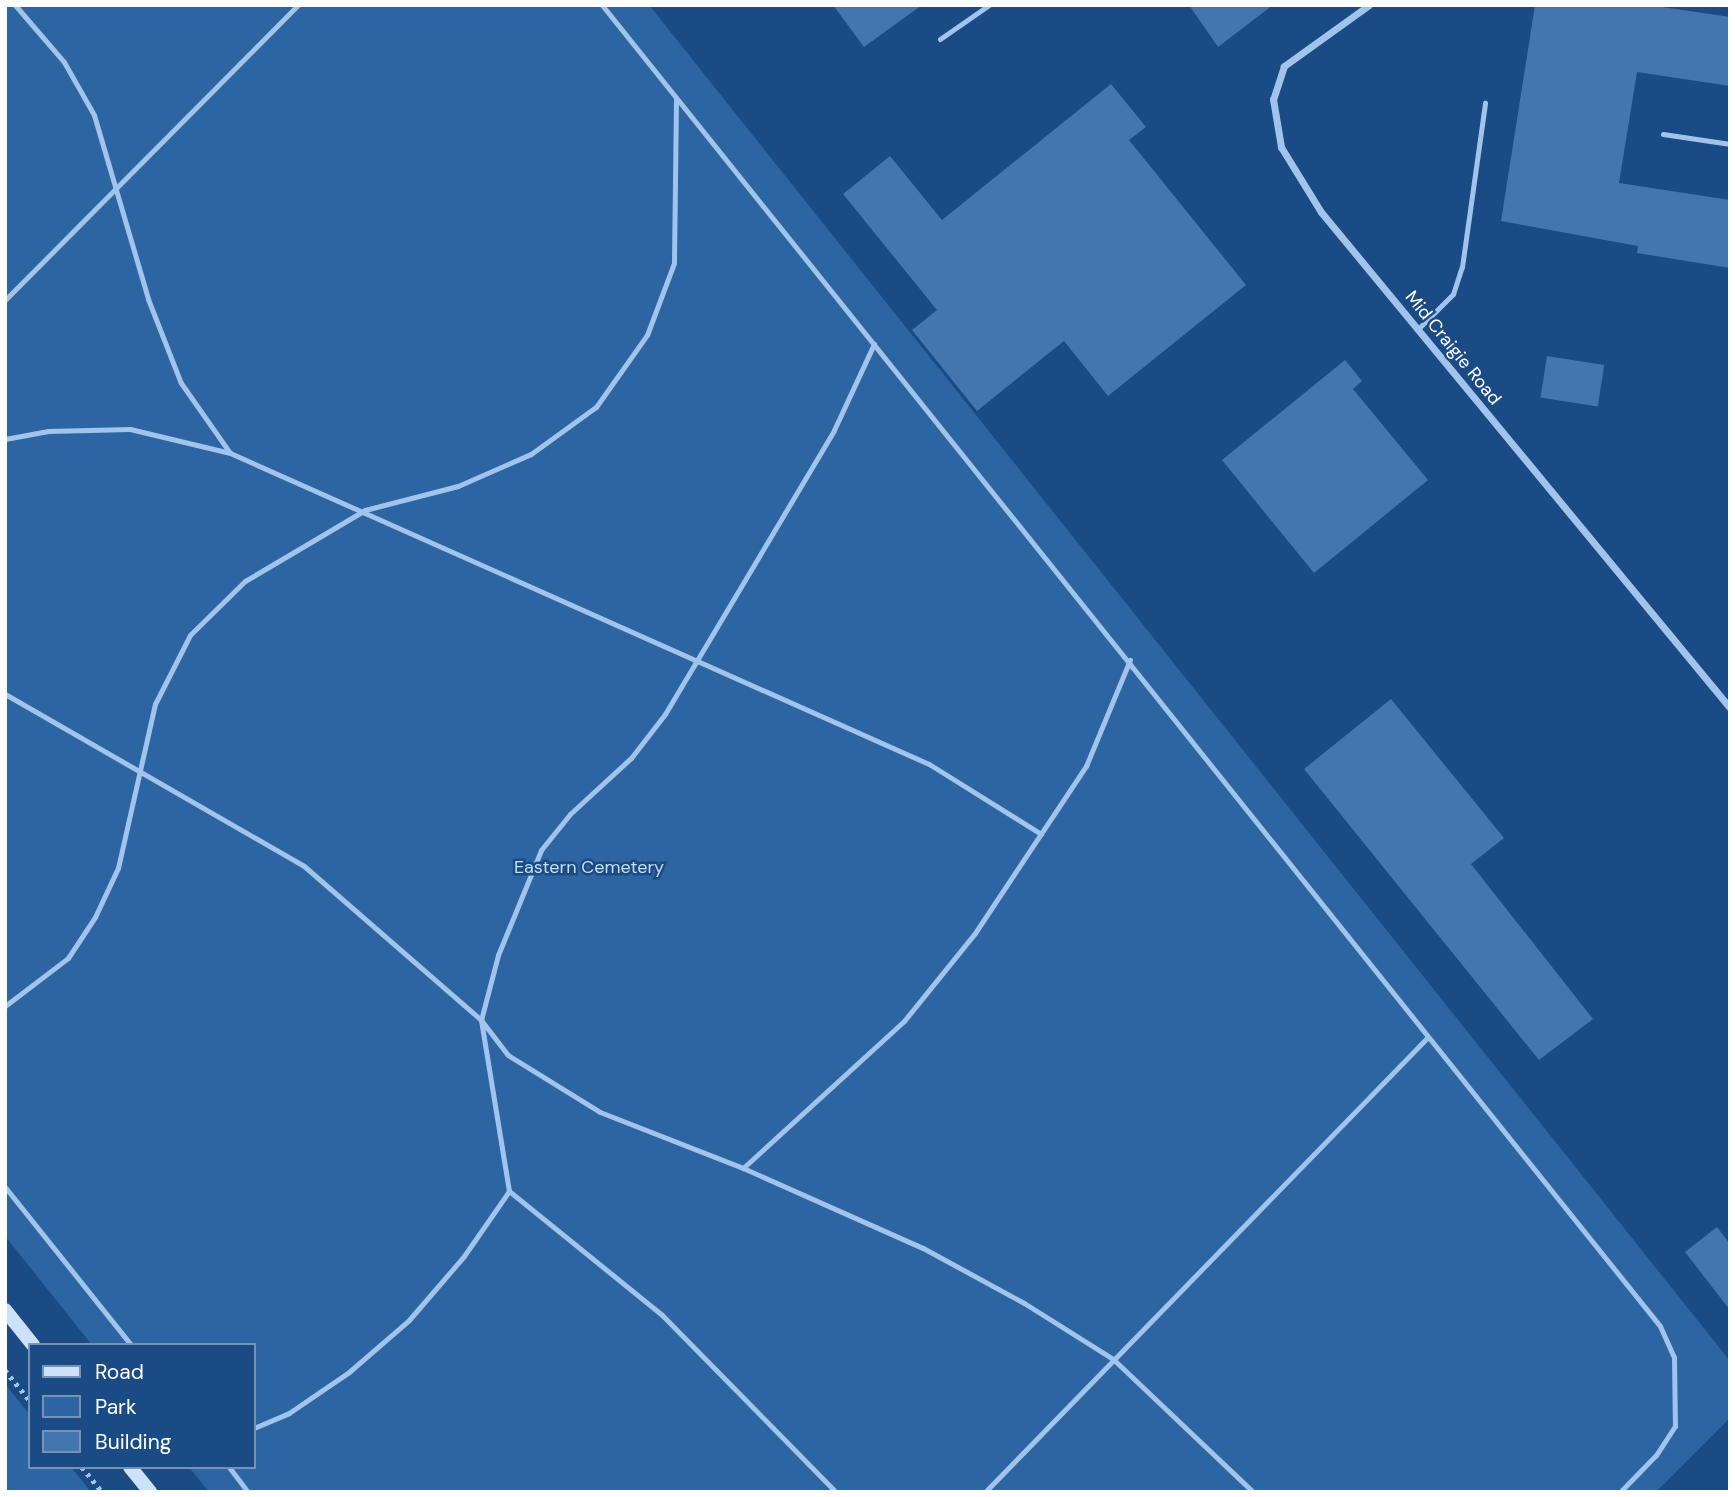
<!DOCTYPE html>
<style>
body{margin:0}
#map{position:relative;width:1735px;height:1497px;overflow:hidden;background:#1a4b85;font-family:"DM Sans",sans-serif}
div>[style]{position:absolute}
.green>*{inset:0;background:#2d65a3}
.building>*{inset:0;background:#4375af;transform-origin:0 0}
.path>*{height:4.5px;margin-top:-2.25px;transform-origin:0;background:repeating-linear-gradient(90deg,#a1c4ec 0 3.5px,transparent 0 8.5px)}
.lane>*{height:5px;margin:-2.5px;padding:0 2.5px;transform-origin:2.5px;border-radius:2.5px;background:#a1c4ec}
.street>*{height:7px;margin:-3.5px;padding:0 3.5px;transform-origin:3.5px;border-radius:3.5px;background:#a1c4ec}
.secondary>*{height:14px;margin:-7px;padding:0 7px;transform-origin:7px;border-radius:7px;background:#cde1f9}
span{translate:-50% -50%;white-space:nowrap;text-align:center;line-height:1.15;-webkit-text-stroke:5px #1a4b85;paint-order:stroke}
.street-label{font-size:18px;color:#fff}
.park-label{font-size:18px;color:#c6def9}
.frame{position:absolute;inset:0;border:7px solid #fff;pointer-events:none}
.legend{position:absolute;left:28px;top:1343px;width:228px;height:126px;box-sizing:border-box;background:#1a4b85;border:2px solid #7693b6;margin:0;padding:9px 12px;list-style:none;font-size:21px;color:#fff}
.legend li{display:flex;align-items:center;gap:14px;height:35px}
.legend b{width:35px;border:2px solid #7693b6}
</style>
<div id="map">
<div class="green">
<div style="clip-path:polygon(5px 5px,649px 5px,1730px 1361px,1730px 1418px,1656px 1492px,209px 1492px,189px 1467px,254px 1467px,254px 1345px,92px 1345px,5px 1236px)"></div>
<div style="clip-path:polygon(5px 1384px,30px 1415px,30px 1467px,71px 1467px,91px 1492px,5px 1492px)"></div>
</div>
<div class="building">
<div style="clip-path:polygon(833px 5px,922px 5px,864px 47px)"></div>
<div style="clip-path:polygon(1189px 5px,1273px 5px,1218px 47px)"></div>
<div style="clip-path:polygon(1535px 5px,1649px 5px,1730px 17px,1730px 86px,1637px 72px,1619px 183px,1730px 200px,1730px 268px,1637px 253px,1638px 246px,1501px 221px)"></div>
<div style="clip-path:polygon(1111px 84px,1146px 127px,1129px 140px,1246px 285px,1108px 396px,1064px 341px,977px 411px,912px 330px,937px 310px,843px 194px,890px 156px,942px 220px)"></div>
<div style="left:1547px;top:356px;width:58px;height:42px;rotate:9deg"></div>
<div style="clip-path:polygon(1345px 360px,1362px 381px,1353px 389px,1428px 480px,1314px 573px,1222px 460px)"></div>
<div style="clip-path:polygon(1391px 699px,1504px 838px,1471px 864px,1593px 1019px,1539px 1060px,1304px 769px)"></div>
<div style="clip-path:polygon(1717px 1227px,1730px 1244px,1730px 1310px,1685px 1252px)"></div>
</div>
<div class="path">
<div style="left:5px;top:1370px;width:40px;rotate:51deg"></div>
<div style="left:82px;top:1467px;width:32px;rotate:51deg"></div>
</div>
<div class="lane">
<div style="left:15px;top:5px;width:75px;rotate:49.3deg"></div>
<div style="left:64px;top:62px;width:61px;rotate:60.5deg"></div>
<div style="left:94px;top:115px;width:192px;rotate:73.6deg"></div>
<div style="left:148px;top:299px;width:90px;rotate:68.6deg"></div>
<div style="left:181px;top:383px;width:85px;rotate:55deg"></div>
<div style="left:602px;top:5px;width:1692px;rotate:51.31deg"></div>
<div style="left:1660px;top:1326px;width:34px;rotate:66deg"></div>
<div style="left:1674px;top:1357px;width:69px;rotate:89.2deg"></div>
<div style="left:1675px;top:1426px;width:35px;rotate:123deg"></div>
<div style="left:1656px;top:1455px;width:52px;rotate:134.2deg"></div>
<div style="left:940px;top:39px;width:60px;rotate:-34.8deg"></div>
<div style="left:1663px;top:134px;width:68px;rotate:8.5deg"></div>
<div style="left:5px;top:300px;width:416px;rotate:-45.2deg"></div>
<div style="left:1417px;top:330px;width:51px;rotate:-45deg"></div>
<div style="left:1453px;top:294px;width:28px;rotate:-72deg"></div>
<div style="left:1462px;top:267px;width:166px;rotate:-82deg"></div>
<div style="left:5px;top:439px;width:44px;rotate:-10.5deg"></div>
<div style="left:48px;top:431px;width:82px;rotate:-1.4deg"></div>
<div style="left:130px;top:429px;width:103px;rotate:13.5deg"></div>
<div style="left:230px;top:453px;width:765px;rotate:23.99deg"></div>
<div style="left:929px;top:764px;width:132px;rotate:32deg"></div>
<div style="left:5px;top:694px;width:345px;rotate:29.9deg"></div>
<div style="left:304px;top:866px;width:235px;rotate:41deg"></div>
<div style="left:481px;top:1020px;width:44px;rotate:52.4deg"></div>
<div style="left:508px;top:1055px;width:108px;rotate:31.8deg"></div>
<div style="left:600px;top:1112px;width:154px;rotate:21.4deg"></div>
<div style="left:743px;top:1168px;width:197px;rotate:24deg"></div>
<div style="left:923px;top:1248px;width:115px;rotate:28.6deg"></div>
<div style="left:1024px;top:1303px;width:105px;rotate:32.2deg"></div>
<div style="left:1113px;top:1359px;width:193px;rotate:43.5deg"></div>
<div style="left:5px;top:1006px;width:79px;rotate:-37.3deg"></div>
<div style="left:68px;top:958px;width:49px;rotate:-56.6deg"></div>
<div style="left:95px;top:917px;width:54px;rotate:-64.9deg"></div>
<div style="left:118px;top:868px;width:168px;rotate:-77.3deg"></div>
<div style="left:155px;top:704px;width:77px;rotate:-63.1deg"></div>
<div style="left:190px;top:635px;width:77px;rotate:-44.5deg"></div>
<div style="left:245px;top:581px;width:139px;rotate:-30.6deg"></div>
<div style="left:365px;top:510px;width:96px;rotate:-14.5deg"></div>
<div style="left:458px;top:486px;width:80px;rotate:-23.7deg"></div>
<div style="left:531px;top:454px;width:80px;rotate:-35.9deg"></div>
<div style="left:596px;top:407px;width:88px;rotate:-54.7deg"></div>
<div style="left:647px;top:335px;width:77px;rotate:-69.4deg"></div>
<div style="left:674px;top:263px;width:165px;rotate:-89.3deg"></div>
<div style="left:743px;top:1168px;width:218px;rotate:-42.4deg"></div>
<div style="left:904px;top:1021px;width:113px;rotate:-51.1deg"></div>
<div style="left:975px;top:933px;width:201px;rotate:-56.4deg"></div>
<div style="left:1086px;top:766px;width:115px;rotate:-67.5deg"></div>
<div style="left:5px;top:1187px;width:202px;rotate:51.4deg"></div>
<div style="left:509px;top:1191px;width:197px;rotate:39deg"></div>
<div style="left:662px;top:1315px;width:248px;rotate:45.5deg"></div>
<div style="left:254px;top:1428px;width:38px;rotate:-23deg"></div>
<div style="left:289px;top:1413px;width:73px;rotate:-34.3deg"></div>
<div style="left:349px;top:1372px;width:79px;rotate:-40.9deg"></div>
<div style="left:409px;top:1320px;width:84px;rotate:-49.3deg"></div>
<div style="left:464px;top:1256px;width:79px;rotate:-55.3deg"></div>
<div style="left:509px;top:1191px;width:173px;rotate:-99.3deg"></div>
<div style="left:481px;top:1020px;width:67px;rotate:-75.3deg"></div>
<div style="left:498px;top:955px;width:113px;rotate:-67.7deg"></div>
<div style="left:541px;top:850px;width:46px;rotate:-51.1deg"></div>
<div style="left:570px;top:814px;width:83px;rotate:-42.6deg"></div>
<div style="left:631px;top:758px;width:56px;rotate:-52.3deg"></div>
<div style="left:665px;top:714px;width:330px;rotate:-59.2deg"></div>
<div style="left:834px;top:430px;width:95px;rotate:-65.1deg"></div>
<div style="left:229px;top:1467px;width:31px;rotate:53deg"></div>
<div style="left:985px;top:1492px;width:635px;rotate:-45.77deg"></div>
</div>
<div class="street">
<div style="left:1369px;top:5px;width:105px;rotate:144.3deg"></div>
<div style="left:1284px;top:66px;width:35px;rotate:108deg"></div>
<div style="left:1273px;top:99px;width:49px;rotate:80.5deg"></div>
<div style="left:1281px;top:147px;width:76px;rotate:58.4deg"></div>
<div style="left:1321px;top:212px;width:643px;rotate:50.49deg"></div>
</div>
<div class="secondary">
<div style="left:5px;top:1310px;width:45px;rotate:51.3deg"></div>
<div style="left:130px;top:1467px;width:32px;rotate:51deg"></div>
</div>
<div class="street-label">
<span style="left:1453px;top:348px;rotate:51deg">Mid Craigie Road</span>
</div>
<div class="park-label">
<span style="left:589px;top:867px">Eastern Cemetery</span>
</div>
<div class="frame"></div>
<ul class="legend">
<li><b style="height:9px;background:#cde1f9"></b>Road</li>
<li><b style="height:19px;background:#2d65a3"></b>Park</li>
<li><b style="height:19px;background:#4375af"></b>Building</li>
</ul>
</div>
